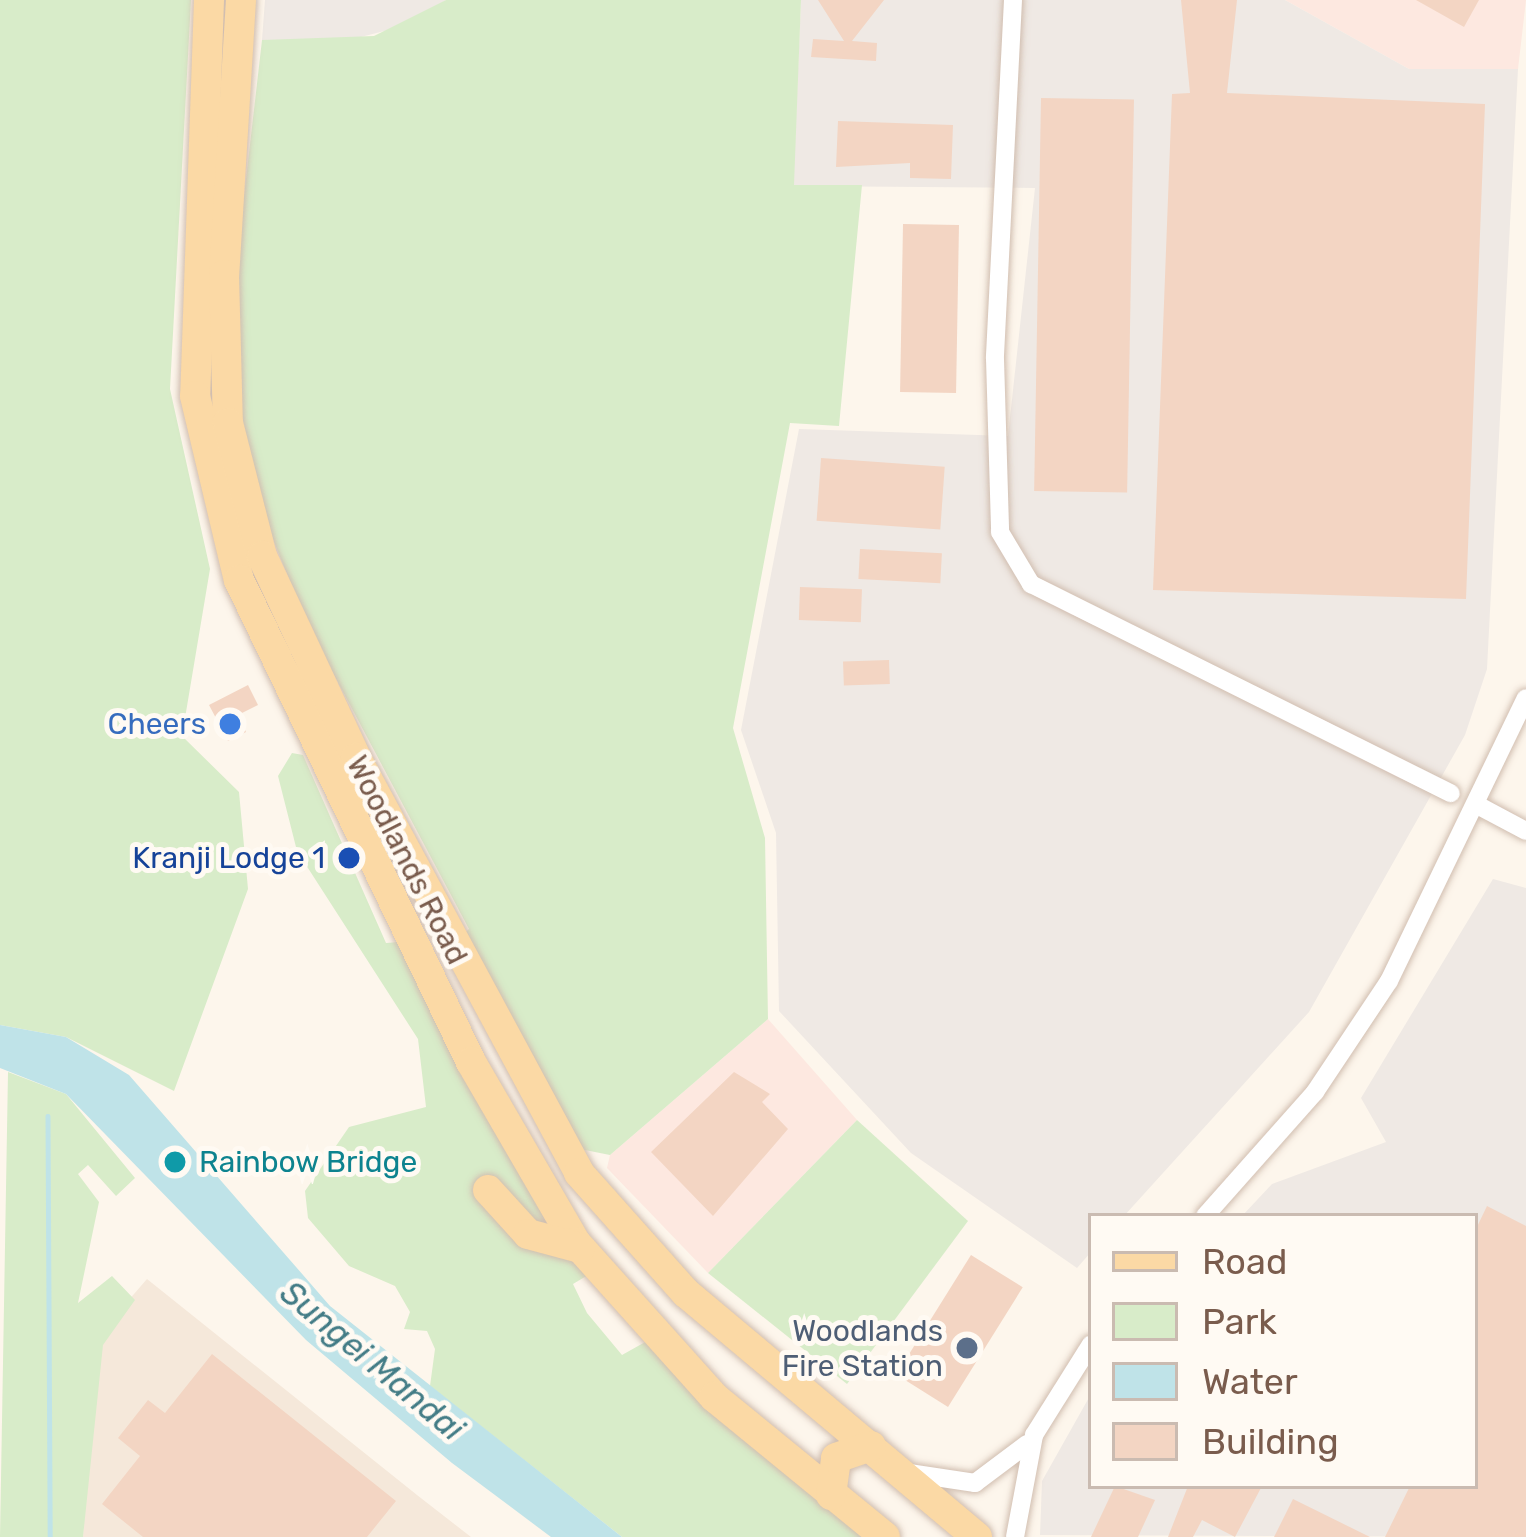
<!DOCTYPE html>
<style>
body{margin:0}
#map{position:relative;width:1526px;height:1537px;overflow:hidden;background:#fdf6ec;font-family:Rubik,sans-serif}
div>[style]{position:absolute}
.residential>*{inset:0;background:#f5e8da}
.commercial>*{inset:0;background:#fde8e0}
.industrial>*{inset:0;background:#efe9e4}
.green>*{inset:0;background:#d8ecc9}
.water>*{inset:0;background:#bfe3e8}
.stream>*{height:4.5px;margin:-2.25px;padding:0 2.25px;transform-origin:2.25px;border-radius:2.25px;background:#bfe3e8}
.building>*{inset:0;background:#f3d5c3;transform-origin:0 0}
.roads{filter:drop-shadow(0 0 3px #d1beb0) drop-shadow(0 0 3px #d1beb0)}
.minor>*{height:18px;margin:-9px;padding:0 9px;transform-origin:9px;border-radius:9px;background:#fff}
.primary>*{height:30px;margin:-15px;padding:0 15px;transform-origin:15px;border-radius:15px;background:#fbd9a5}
.dots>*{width:33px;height:33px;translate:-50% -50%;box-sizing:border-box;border:6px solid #fffaf3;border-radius:50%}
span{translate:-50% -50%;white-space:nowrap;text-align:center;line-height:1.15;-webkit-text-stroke:10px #fffaf3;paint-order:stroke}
.shop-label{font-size:30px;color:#366cbe}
.right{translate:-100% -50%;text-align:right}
.transit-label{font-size:30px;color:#164399}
.street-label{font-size:30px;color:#7a5c4d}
.culture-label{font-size:30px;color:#0d838f}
.left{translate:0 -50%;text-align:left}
.service-label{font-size:30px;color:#4e5e75}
.water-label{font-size:33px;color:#437c86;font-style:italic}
.legend{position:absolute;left:1088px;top:1213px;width:390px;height:276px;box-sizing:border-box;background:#fffaf3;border:3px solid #cabbb1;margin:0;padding:15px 21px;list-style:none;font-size:36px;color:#7a5c4d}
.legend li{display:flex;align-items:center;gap:24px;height:60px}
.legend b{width:60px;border:3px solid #cabbb1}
</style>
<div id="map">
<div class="residential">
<div style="clip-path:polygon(147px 1279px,417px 1495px,471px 1537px,83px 1537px,95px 1339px)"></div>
</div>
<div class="commercial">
<div style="clip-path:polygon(1285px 0,1526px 0,1518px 69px,1409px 69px)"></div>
<div style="clip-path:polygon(768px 1019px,857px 1120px,708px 1273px,607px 1168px,610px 1155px)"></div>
</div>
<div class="industrial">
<div style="clip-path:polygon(265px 0,446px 0,408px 25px,337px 43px,262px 40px)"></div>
<div style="clip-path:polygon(801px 0,1285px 0,1409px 69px,1518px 69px,1487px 669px,1465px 735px,1309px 1012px,1124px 1216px,1091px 1216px,1091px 1252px,1077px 1268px,911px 1153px,779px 1011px,776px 833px,741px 730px,799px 429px,1008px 436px,1035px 188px,793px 186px)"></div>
<div style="clip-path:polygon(1493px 879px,1526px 888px,1526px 1537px,1040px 1535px,1042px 1481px,1091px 1394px,1091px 1486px,1475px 1486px,1475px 1216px,1242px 1216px,1272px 1184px,1386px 1142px,1361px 1098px)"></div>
</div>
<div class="green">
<div style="clip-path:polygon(0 0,191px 0,170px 389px,210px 569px,182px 736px,239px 792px,248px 889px,174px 1091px,66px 1037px,0 1025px)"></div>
<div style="clip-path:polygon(446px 0,801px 0,794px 185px,862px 185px,839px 426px,790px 423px,733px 728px,765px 838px,768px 1019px,610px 1155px,580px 1149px,462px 935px,469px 929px,307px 624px,261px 509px,242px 424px,235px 275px,262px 40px,374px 36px)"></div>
<div style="clip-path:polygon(292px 753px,303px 755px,386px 943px,399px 942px,593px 1272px,573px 1284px,587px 1313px,622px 1355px,647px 1341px,871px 1537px,622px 1537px,430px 1386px,435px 1349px,427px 1331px,404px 1329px,410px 1312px,395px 1286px,349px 1266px,308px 1218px,305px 1191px,349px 1127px,426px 1107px,418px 1039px,297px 851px,278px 776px)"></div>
<div style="clip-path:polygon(8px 1072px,66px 1094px,135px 1178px,116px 1196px,88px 1165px,78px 1174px,99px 1202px,78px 1303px,112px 1276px,135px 1300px,103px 1345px,83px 1537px,0 1537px)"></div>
<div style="clip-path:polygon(857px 1120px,968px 1221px,847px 1384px,708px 1273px)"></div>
</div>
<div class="water">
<div style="clip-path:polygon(0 1025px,66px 1037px,129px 1075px,330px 1306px,622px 1537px,551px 1537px,452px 1463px,306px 1340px,66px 1094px,0 1068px)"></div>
</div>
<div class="stream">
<div style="left:48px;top:1116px;width:421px;rotate:89.7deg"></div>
</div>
<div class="building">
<div style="clip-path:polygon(818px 0,884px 0,852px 41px,877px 43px,876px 61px,811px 57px,813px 39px,844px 41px)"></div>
<div style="clip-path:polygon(1181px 0,1237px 0,1227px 93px,1485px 104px,1466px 599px,1153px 590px,1172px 94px,1190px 93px)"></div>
<div style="clip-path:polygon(1416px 0,1479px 0,1464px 27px)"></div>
<div style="left:1041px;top:98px;width:93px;height:393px;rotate:1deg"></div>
<div style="clip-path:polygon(838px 121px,953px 125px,951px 179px,910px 178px,910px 163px,836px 167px)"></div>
<div style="left:903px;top:224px;width:56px;height:168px;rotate:1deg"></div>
<div style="left:821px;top:458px;width:124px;height:63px;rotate:4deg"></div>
<div style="left:860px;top:549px;width:82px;height:30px;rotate:3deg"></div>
<div style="left:800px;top:587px;width:62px;height:33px;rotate:2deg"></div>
<div style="left:889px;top:660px;width:24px;height:46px;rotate:88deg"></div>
<div style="clip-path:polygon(248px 685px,258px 705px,238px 715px,246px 732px,228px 741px,209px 705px)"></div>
<div style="clip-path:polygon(734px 1072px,770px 1094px,762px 1102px,788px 1129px,713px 1216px,651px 1152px)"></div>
<div style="clip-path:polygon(1487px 1206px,1526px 1226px,1526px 1537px,1385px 1537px,1410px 1486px,1475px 1486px,1475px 1231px)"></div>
<div style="left:971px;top:1255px;width:61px;height:141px;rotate:32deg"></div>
<div style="clip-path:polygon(212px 1354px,396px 1501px,367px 1537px,143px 1537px,102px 1504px,140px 1456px,118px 1438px,148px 1400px,165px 1413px)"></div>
<div style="clip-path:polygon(1115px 1486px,1155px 1500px,1138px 1537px,1091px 1537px)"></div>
<div style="clip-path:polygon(1188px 1486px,1262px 1486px,1235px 1537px,1202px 1520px,1193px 1537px,1168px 1537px)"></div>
<div style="clip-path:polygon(1293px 1499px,1370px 1537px,1274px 1537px)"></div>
</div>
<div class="roads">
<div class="minor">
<div style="left:1013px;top:0;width:359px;rotate:92.9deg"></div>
<div style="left:995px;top:359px;width:173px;rotate:88.3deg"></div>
<div style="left:1000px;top:532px;width:61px;rotate:59.2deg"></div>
<div style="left:1031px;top:584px;width:469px;rotate:26.5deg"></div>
<div style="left:1479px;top:806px;width:53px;rotate:28deg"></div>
<div style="left:1205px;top:1216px;width:166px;rotate:-48.4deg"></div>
<div style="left:1315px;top:1092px;width:133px;rotate:-56.3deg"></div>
<div style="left:1389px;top:981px;width:314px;rotate:-64.2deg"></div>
<div style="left:909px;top:1473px;width:67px;rotate:8.6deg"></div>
<div style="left:975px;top:1483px;width:65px;rotate:-36.9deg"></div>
<div style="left:1015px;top:1537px;width:104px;rotate:-79.4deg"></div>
<div style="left:1034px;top:1435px;width:107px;rotate:-57.9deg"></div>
</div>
<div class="primary">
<div style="left:209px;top:0;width:396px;rotate:92deg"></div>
<div style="left:195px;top:396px;width:189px;rotate:76.6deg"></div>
<div style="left:239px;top:580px;width:535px;rotate:64.3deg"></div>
<div style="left:471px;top:1062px;width:209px;rotate:59.9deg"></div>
<div style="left:576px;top:1243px;width:207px;rotate:48.1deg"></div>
<div style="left:714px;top:1397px;width:221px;rotate:39.3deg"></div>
<div style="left:241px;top:0;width:276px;rotate:93.5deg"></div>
<div style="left:224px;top:275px;width:148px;rotate:88.5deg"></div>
<div style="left:228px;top:423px;width:137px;rotate:75.7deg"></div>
<div style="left:262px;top:556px;width:223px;rotate:65deg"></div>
<div style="left:356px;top:758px;width:471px;rotate:61.7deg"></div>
<div style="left:579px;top:1173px;width:161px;rotate:48.3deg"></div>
<div style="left:686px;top:1293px;width:380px;rotate:40deg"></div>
<div style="left:488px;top:1190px;width:59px;rotate:47.7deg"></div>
<div style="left:528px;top:1234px;width:54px;rotate:15.1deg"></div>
<div style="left:831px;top:1495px;width:37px;rotate:-82deg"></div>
<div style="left:836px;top:1458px;width:37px;rotate:-19deg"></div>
</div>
</div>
<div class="dots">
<div style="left:230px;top:724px;background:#3f7fe0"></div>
<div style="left:349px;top:858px;background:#1a4fb4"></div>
<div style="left:175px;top:1162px;background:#0f9aa8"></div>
<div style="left:967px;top:1348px;background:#5c6f8a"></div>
</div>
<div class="shop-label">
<span class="right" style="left:206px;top:724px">Cheers</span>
</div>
<div class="transit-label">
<span class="right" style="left:325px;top:858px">Kranji Lodge 1</span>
</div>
<div class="street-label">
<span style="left:407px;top:860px;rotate:63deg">Woodlands Road</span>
</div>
<div class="culture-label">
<span class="left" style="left:199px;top:1162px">Rainbow Bridge</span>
</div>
<div class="service-label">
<span class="right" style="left:943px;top:1348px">Woodlands<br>Fire Station</span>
</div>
<div class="water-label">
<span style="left:372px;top:1361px;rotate:40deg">Sungei Mandai</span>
</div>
<ul class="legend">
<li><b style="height:15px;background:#fbd9a5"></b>Road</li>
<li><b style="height:33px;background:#d8ecc9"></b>Park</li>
<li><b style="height:33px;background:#bfe3e8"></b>Water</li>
<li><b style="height:33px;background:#f3d5c3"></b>Building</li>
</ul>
</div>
